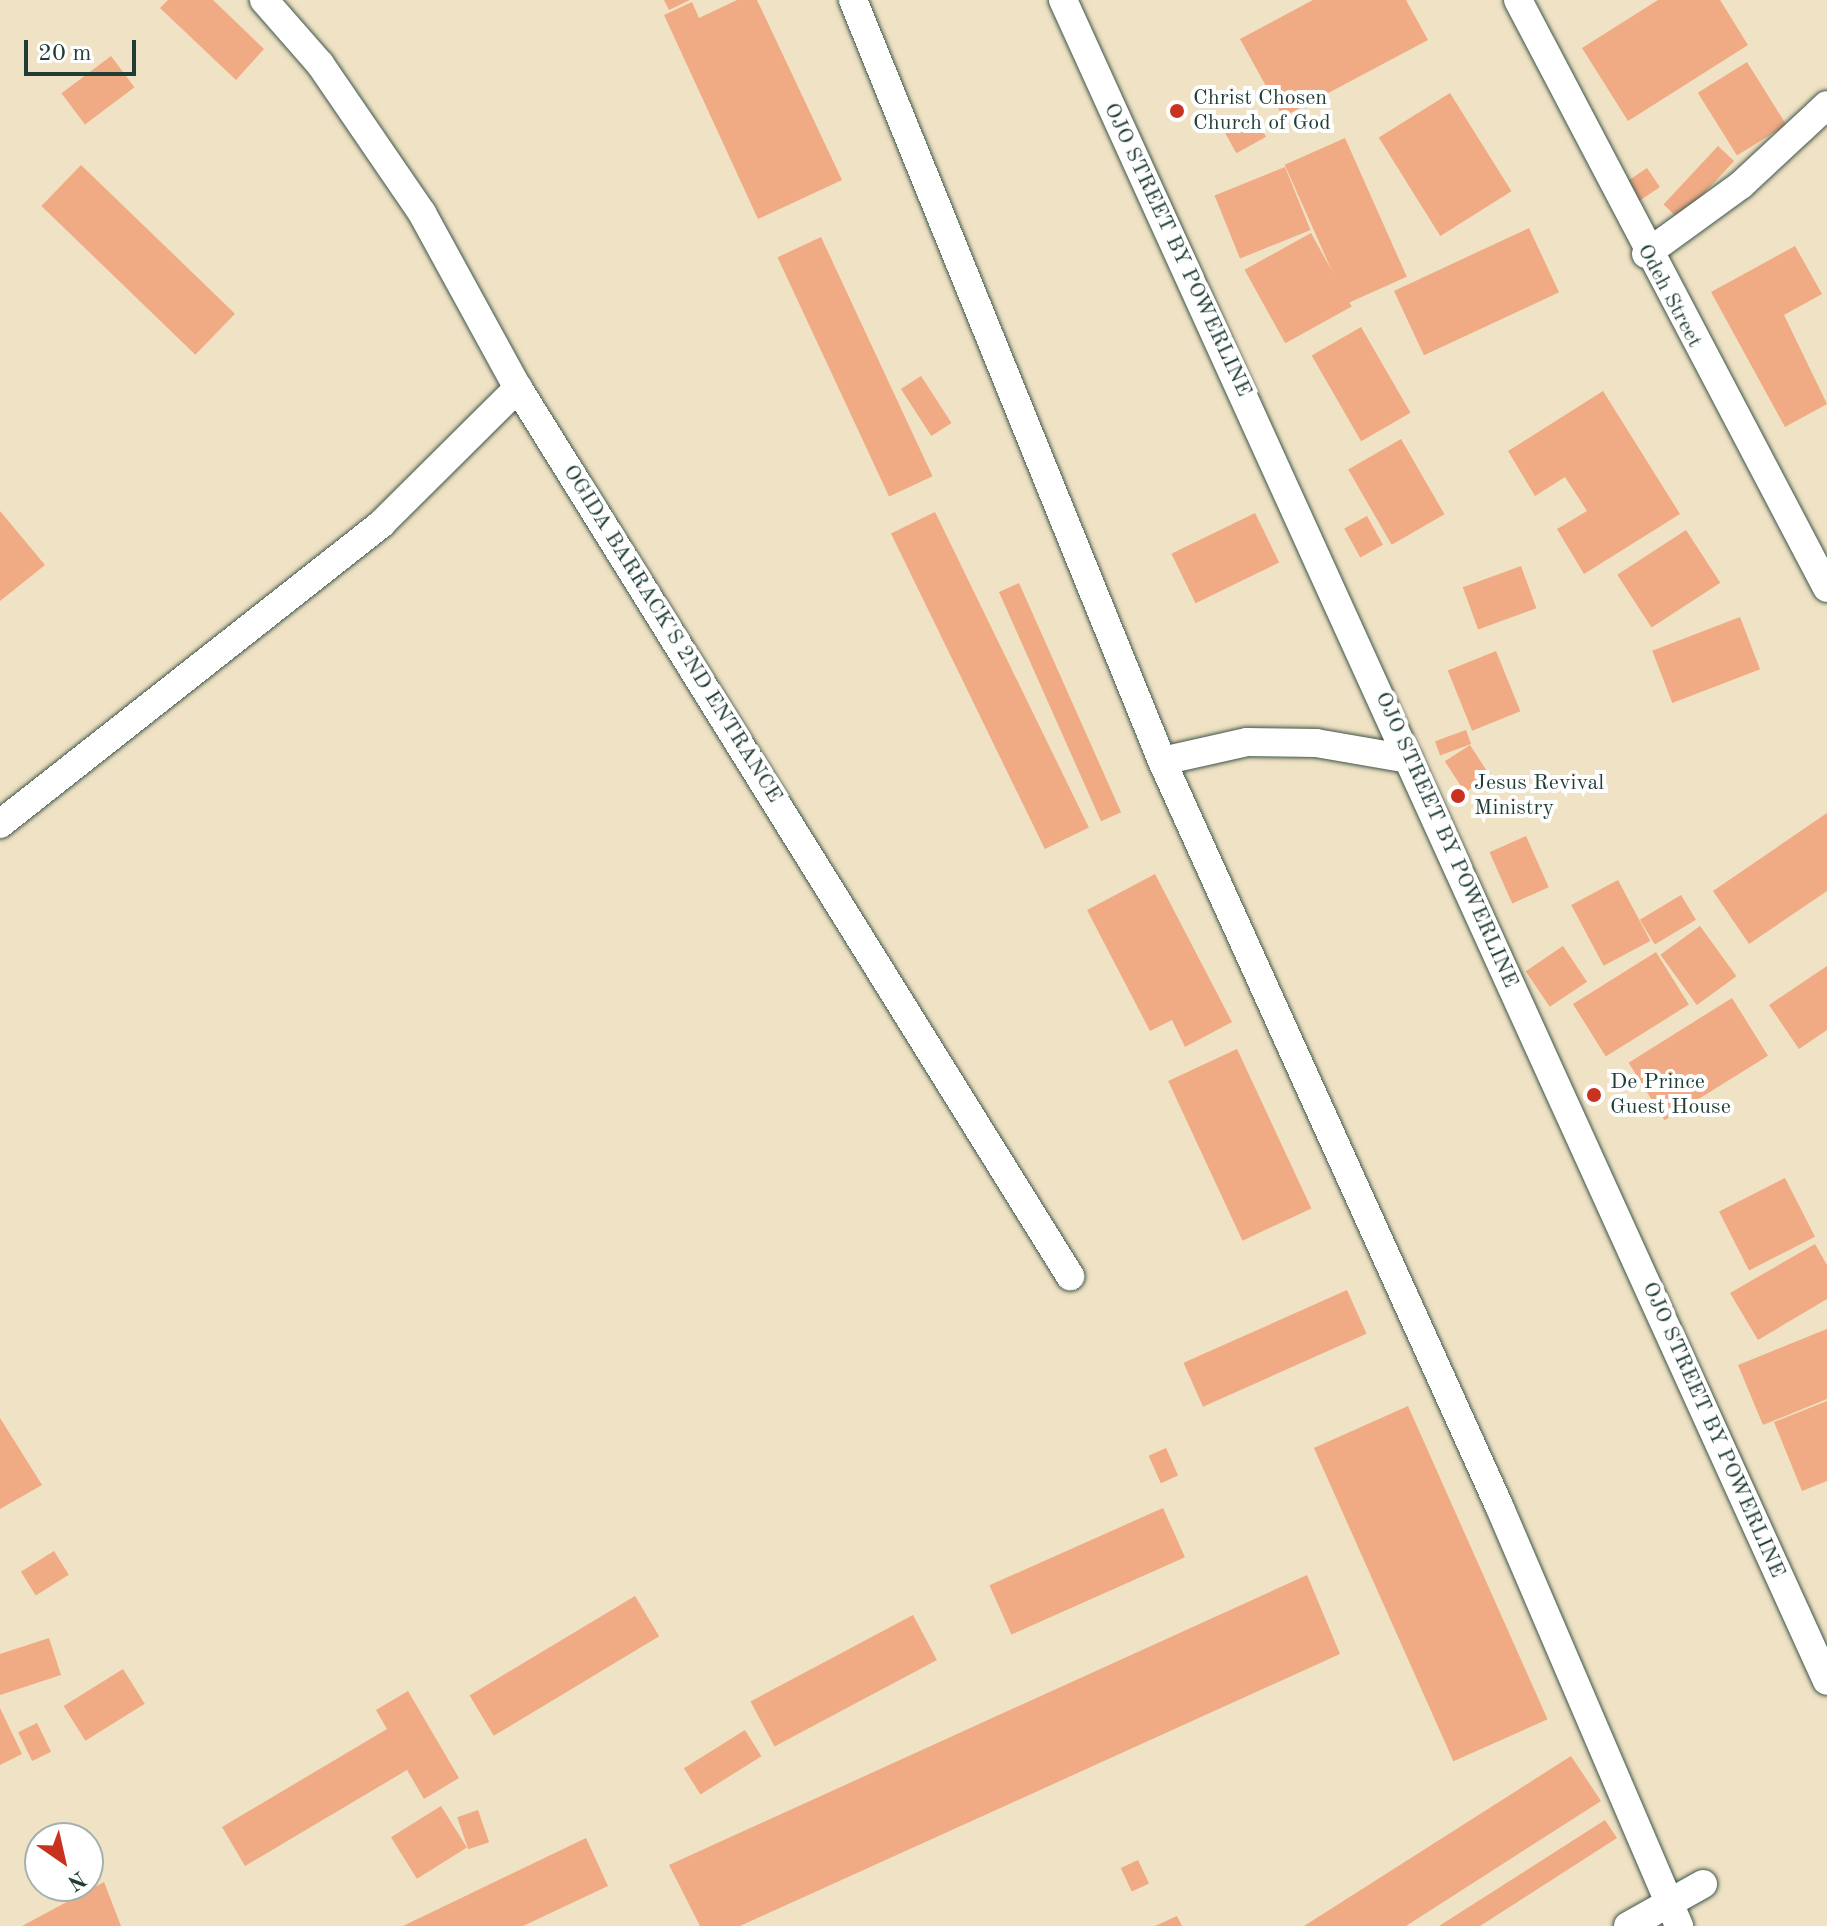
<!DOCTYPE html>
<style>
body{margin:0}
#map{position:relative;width:1827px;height:1926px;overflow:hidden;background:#f0e2c4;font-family:"Old Standard TT",serif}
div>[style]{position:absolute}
.building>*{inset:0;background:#f0ab85;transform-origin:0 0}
.roads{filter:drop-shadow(0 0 2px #3e564a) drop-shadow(0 0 2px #3e564a)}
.street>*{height:28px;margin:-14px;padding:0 14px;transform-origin:14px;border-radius:14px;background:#fff}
.dots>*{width:22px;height:22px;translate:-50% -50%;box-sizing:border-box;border:4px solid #fff;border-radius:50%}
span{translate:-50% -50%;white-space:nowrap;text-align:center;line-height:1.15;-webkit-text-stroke:8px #fff;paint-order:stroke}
.poi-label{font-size:22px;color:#1f3d34}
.left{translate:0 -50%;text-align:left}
.street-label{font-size:22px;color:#1f3d34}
.north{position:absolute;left:24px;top:1822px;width:80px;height:80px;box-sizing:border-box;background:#fff;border:2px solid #a5b1ae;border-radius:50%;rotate:146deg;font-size:22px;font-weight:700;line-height:32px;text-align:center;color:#1f3d34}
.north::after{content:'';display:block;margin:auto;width:28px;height:36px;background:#c8321e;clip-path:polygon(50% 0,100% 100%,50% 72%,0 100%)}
.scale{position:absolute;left:24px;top:40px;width:112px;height:36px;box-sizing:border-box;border:4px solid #1f3d34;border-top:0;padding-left:10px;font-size:24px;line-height:28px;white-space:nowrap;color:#1f3d34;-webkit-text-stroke:6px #fff;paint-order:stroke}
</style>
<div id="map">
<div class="building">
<div style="clip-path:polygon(168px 0,213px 0,264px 49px,236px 80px,160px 8px)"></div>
<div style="clip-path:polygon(664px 0,690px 0,669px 10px)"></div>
<div style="clip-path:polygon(737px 0,757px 0,842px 180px,758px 219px,664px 15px,692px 2px,699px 18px)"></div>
<div style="clip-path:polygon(1313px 0,1406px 0,1428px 40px,1283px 117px,1240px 39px)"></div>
<div style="clip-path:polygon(1658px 0,1720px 0,1748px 45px,1628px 121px,1582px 48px)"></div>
<div style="left:111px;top:56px;width:39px;height:62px;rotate:53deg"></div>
<div style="left:1747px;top:62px;width:74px;height:58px;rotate:58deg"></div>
<div style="left:1450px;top:93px;width:116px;height:84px;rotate:58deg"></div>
<div style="left:1254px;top:115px;width:25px;height:34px;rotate:61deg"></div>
<div style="left:1345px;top:138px;width:152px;height:66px;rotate:66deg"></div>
<div style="left:1718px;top:146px;width:22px;height:80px;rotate:43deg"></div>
<div style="left:81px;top:165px;width:214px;height:57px;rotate:44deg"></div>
<div style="left:1285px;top:167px;width:68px;height:76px;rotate:68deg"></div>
<div style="left:1647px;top:168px;width:23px;height:35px;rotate:56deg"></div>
<div style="left:1529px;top:228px;width:71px;height:149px;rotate:65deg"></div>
<div style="left:1311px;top:233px;width:84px;height:76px;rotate:61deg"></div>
<div style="left:821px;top:237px;width:264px;height:48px;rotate:65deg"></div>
<div style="clip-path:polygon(1795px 246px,1822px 294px,1784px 315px,1827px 404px,1785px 427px,1711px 292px)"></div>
<div style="left:1361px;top:327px;width:99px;height:57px;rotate:60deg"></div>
<div style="left:921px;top:376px;width:56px;height:24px;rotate:57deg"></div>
<div style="clip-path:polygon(1603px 391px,1680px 514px,1584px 574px,1557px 529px,1587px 511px,1565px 477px,1535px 496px,1508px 451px)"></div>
<div style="left:1401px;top:439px;width:87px;height:61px;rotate:60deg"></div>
<div style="clip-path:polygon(0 511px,45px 565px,0 601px)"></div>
<div style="left:935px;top:512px;width:351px;height:49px;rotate:64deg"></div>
<div style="left:1255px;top:513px;width:55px;height:93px;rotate:64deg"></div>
<div style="left:1367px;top:516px;width:33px;height:26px;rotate:61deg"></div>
<div style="left:1686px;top:530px;width:63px;height:82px;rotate:57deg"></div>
<div style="left:1521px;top:566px;width:45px;height:62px;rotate:70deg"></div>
<div style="left:1019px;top:583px;width:251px;height:22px;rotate:66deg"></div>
<div style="left:1740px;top:617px;width:56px;height:94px;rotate:69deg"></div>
<div style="left:1496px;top:651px;width:65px;height:52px;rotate:68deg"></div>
<div style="left:1466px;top:730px;width:15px;height:33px;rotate:70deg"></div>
<div style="left:1470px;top:745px;width:37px;height:30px;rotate:57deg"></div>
<div style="clip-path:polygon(1827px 813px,1827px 891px,1749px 944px,1713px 891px)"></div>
<div style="left:1526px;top:836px;width:56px;height:40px;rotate:66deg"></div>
<div style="clip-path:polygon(1155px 874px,1232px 1022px,1185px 1047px,1172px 1020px,1150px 1031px,1087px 910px)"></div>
<div style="left:1618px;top:880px;width:69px;height:53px;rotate:62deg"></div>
<div style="left:1681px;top:895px;width:29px;height:48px;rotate:59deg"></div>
<div style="left:1700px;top:926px;width:62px;height:49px;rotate:54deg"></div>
<div style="left:1563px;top:946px;width:43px;height:45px;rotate:56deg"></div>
<div style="left:1656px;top:952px;width:62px;height:98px;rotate:58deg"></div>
<div style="clip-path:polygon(1827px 966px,1827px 1030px,1799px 1049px,1769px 1005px)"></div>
<div style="left:1732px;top:998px;width:68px;height:122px;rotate:58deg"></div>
<div style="left:1237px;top:1049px;width:176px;height:76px;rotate:65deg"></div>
<div style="left:1785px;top:1178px;width:66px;height:74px;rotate:63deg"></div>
<div style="clip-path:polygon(1815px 1244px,1827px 1265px,1827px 1299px,1758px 1340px,1730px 1293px)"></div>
<div style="left:1347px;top:1290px;width:48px;height:179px;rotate:66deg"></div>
<div style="clip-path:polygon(1827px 1329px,1827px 1399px,1763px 1425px,1738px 1365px)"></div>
<div style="clip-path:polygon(1827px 1401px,1827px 1481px,1802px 1491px,1774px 1422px)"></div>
<div style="left:1408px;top:1406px;width:343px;height:103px;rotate:66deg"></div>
<div style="clip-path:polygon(0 1418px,42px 1485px,0 1509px)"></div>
<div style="left:1166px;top:1448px;width:30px;height:19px;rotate:66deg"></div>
<div style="left:1163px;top:1508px;width:54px;height:190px;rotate:66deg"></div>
<div style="left:54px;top:1551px;width:28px;height:39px;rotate:58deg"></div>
<div style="clip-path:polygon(1307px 1575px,1340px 1654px,740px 1926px,700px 1926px,669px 1865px)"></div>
<div style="left:635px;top:1596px;width:47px;height:193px;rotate:59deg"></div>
<div style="left:913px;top:1615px;width:51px;height:184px;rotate:62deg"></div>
<div style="clip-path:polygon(49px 1638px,61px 1675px,0 1695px,0 1654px)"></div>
<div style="left:123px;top:1669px;width:41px;height:70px;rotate:58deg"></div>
<div style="clip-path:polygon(408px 1691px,459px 1778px,424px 1799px,407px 1770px,245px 1866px,222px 1827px,387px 1729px,376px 1710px)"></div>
<div style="clip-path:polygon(0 1708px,22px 1754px,0 1765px)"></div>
<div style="left:37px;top:1723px;width:32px;height:21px;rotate:64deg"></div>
<div style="left:745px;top:1730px;width:31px;height:72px;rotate:58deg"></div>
<div style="clip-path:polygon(1571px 1756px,1601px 1801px,1406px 1926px,1304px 1926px)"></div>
<div style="left:441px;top:1806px;width:49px;height:59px;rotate:58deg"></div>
<div style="left:478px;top:1810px;width:34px;height:22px;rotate:71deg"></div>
<div style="clip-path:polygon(1605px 1820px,1617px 1838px,1480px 1926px,1439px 1926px)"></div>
<div style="clip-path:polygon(586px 1838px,608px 1886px,523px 1926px,403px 1926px)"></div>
<div style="left:1138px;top:1860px;width:26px;height:19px;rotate:65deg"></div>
<div style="clip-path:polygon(104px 1882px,121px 1926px,22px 1926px)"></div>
<div style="clip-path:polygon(1177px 1916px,1182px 1926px,1155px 1926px)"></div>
</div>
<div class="roads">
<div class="street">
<div style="left:264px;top:0;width:85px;rotate:48.8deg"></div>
<div style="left:320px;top:64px;width:181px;rotate:55.6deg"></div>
<div style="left:422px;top:213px;width:200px;rotate:61.3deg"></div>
<div style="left:518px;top:388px;width:1046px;rotate:58.13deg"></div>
<div style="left:853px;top:0;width:821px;rotate:67.9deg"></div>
<div style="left:1162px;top:761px;width:820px;rotate:65.65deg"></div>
<div style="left:1500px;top:1508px;width:455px;rotate:66.8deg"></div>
<div style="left:1063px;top:0;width:1846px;rotate:65.56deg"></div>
<div style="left:1518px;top:0;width:664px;rotate:62.28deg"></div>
<div style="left:1646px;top:254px;width:117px;rotate:-36deg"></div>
<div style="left:1741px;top:185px;width:117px;rotate:-42.9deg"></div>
<div style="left:1162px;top:761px;width:87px;rotate:-12.6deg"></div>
<div style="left:1247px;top:742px;width:69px;rotate:0.8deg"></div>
<div style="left:1316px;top:743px;width:94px;rotate:9.8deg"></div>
<div style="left:0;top:824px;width:486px;rotate:-38.2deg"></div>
<div style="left:382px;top:523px;width:192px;rotate:-44.8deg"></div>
<div style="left:1628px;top:1926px;width:86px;rotate:-29.2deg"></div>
</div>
</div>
<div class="dots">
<div style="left:1177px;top:111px;background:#c8321e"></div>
<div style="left:1458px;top:796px;background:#c8321e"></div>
<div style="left:1594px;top:1095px;background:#c8321e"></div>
</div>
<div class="poi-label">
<span class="left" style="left:1193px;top:111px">Christ Chosen<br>Church of God</span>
<span class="left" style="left:1474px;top:796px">Jesus Revival<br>Ministry</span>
<span class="left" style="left:1610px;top:1095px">De Prince<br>Guest House</span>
</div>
<div class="street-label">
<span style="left:1177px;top:250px;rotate:65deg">OJO STREET BY POWERLINE</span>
<span style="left:1669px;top:296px;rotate:62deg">Odeh Street</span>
<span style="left:672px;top:634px;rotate:58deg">OGIDA BARRACK'S 2ND ENTRANCE</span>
<span style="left:1446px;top:840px;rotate:66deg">OJO STREET BY POWERLINE</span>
<span style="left:1713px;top:1430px;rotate:66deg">OJO STREET BY POWERLINE</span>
</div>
<div class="north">N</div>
<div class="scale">20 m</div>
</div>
